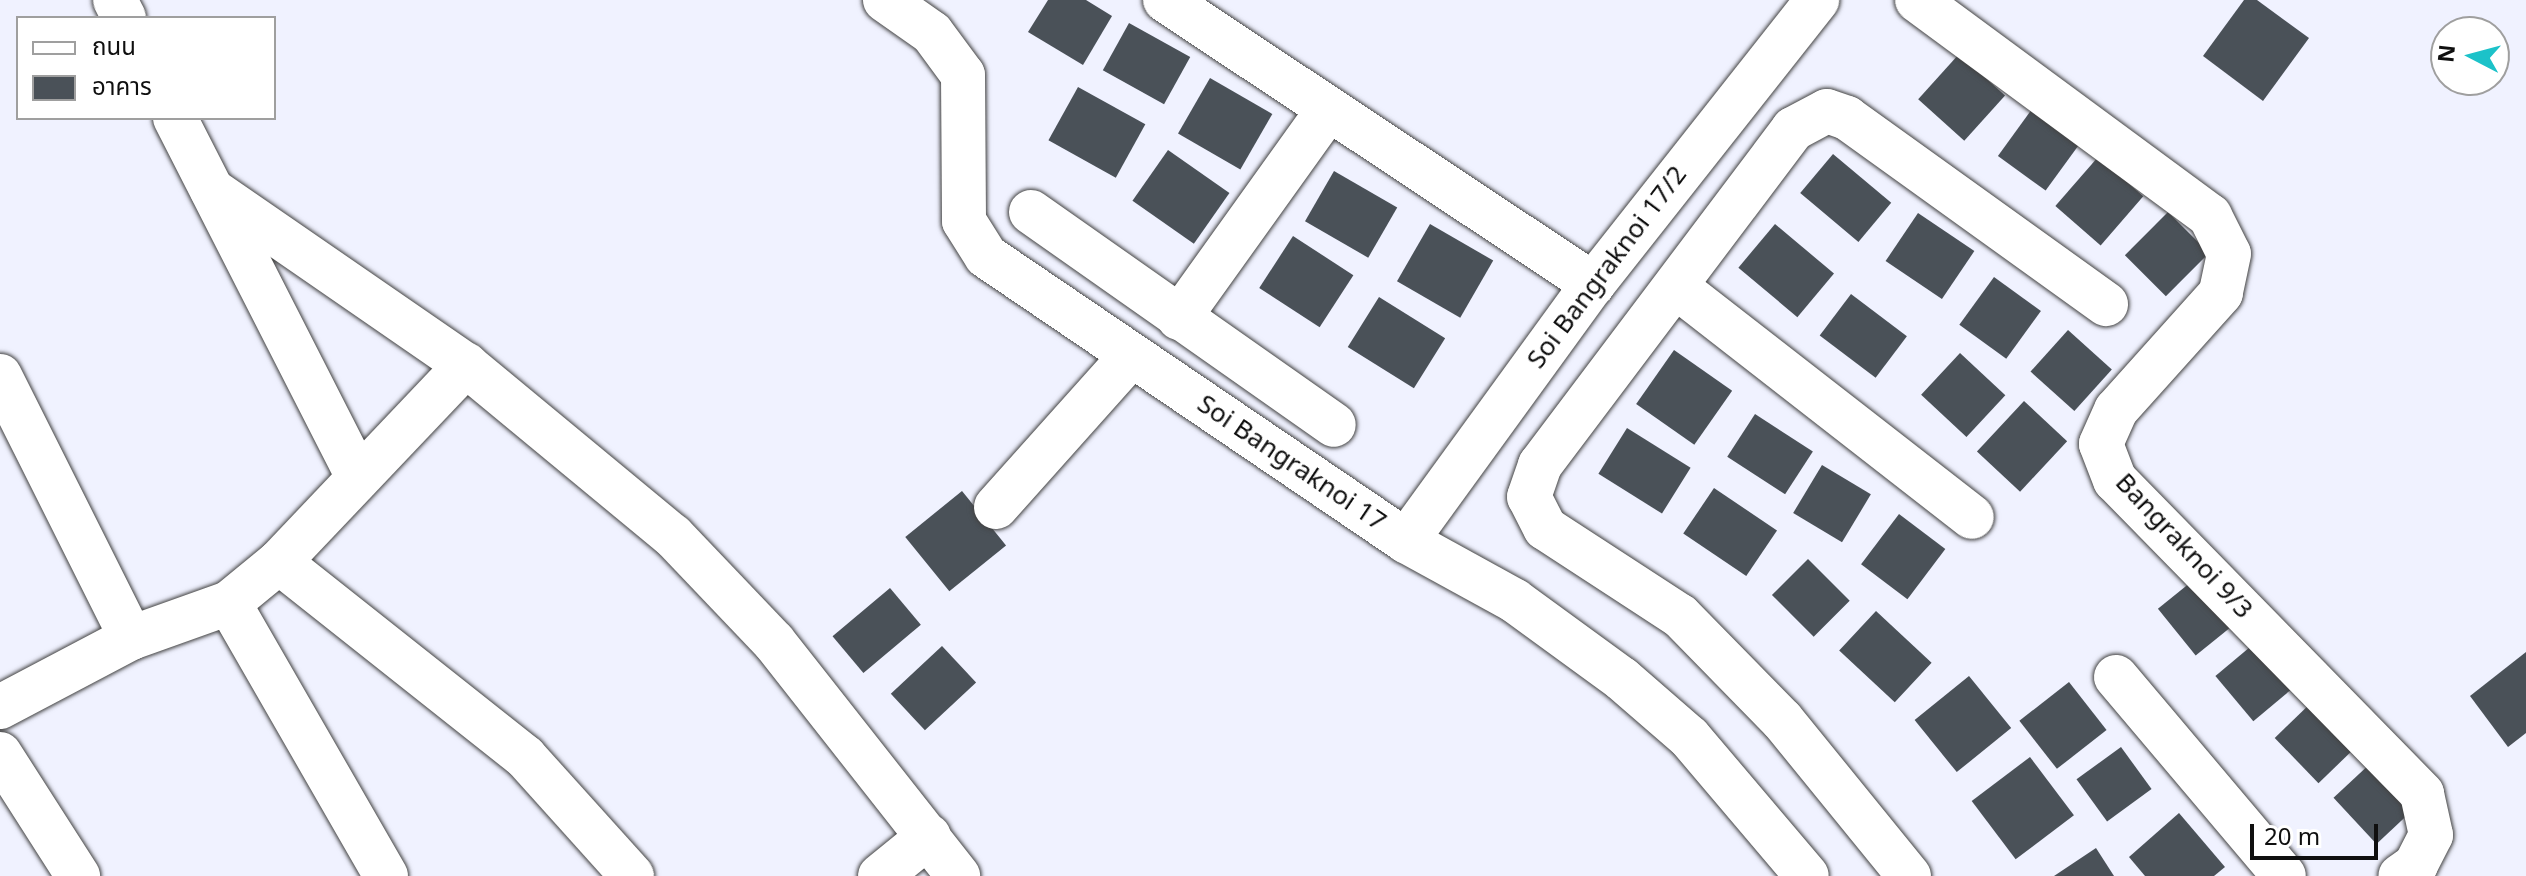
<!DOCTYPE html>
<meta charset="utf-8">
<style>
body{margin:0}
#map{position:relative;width:2526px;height:876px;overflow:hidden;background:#f0f2ff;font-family:Georgia,"Noto Sans Thai",serif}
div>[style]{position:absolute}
.building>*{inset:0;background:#4a5158;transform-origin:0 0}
.roads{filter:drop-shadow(0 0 2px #424242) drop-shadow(0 0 2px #424242)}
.minor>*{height:44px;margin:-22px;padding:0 22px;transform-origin:22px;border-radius:22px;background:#fff}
span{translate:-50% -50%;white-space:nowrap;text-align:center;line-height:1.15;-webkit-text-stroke:8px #fff;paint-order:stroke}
.street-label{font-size:26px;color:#0f0f0f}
.legend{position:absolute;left:16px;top:16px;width:260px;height:104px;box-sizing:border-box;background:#fff;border:2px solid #9f9f9f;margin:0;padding:10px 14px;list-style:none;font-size:24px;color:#0f0f0f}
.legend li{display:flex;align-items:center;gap:16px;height:40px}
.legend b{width:40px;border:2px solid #9f9f9f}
.north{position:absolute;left:2430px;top:16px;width:80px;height:80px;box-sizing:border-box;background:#fff;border:2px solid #9f9f9f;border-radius:50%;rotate:276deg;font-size:22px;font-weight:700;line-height:32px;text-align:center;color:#0f0f0f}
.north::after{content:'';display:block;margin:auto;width:28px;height:36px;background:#1cc2c9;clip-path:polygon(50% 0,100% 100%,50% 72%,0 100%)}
.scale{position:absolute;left:2250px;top:824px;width:128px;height:36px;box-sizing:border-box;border:4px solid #0f0f0f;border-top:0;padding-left:10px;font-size:24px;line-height:28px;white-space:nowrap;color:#0f0f0f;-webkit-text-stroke:6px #fff;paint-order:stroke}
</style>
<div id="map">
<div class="building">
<div style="clip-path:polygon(1048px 0,1086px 0,1112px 16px,1083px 65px,1028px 32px)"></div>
<div style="clip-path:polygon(2244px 0,2257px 0,2309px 38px,2263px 101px,2203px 56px)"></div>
<div style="left:1129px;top:23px;width:70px;height:54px;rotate:29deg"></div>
<div style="left:1959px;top:54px;width:62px;height:61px;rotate:42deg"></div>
<div style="left:1210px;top:78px;width:72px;height:64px;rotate:30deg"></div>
<div style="left:1078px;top:87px;width:77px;height:61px;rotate:29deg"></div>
<div style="left:2032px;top:109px;width:59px;height:58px;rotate:36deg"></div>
<div style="left:1168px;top:150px;width:75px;height:62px;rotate:35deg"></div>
<div style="left:1833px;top:154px;width:76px;height:51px;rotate:40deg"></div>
<div style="left:2098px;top:157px;width:60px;height:65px;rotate:41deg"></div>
<div style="left:1334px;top:171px;width:73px;height:58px;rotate:30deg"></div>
<div style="left:2168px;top:212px;width:58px;height:61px;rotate:45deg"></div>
<div style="left:1918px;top:213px;width:68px;height:58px;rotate:34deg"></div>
<div style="left:1430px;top:224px;width:73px;height:66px;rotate:30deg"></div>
<div style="left:1775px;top:224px;width:77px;height:57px;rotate:40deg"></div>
<div style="left:1293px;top:236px;width:72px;height:62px;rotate:33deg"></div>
<div style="left:1994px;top:277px;width:58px;height:59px;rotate:36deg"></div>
<div style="left:1851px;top:294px;width:70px;height:52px;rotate:37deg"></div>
<div style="left:1379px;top:297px;width:78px;height:59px;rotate:32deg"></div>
<div style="left:2068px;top:330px;width:59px;height:56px;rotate:42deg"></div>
<div style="left:1674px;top:350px;width:71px;height:66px;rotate:35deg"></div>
<div style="left:1960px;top:353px;width:62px;height:57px;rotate:43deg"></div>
<div style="left:2024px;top:401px;width:59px;height:69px;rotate:43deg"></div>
<div style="left:1755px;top:414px;width:69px;height:51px;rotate:33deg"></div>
<div style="left:1627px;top:428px;width:75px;height:54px;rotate:32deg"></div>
<div style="left:1822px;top:465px;width:57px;height:56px;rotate:31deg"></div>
<div style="left:1714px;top:488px;width:76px;height:55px;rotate:34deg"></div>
<div style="left:962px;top:491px;width:70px;height:73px;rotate:51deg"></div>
<div style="left:1899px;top:514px;width:58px;height:63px;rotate:37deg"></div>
<div style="left:1808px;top:559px;width:59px;height:51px;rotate:45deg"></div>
<div style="left:2196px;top:578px;width:60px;height:49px;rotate:51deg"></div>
<div style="left:890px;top:588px;width:48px;height:75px;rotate:50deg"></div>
<div style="left:1876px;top:611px;width:76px;height:54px;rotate:43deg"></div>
<div style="left:2256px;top:642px;width:59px;height:53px;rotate:50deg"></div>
<div style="left:942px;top:646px;width:50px;height:70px;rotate:47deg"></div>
<div style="clip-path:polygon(2526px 652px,2526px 733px,2508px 747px,2470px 696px)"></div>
<div style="left:1969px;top:676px;width:67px;height:70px;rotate:51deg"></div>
<div style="left:2069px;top:682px;width:61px;height:63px;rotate:52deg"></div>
<div style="left:2315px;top:699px;width:63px;height:56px;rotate:46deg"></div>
<div style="left:2121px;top:747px;width:52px;height:55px;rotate:54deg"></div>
<div style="left:2030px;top:757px;width:73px;height:73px;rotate:53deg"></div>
<div style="left:2373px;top:761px;width:63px;height:54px;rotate:47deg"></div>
<div style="clip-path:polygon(2179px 813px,2225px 867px,2214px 876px,2145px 876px,2129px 857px)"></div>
<div style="clip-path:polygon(2096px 848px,2114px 876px,2054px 876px)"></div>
</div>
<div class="roads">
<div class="minor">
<div style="left:115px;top:0;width:20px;rotate:63deg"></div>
<div style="left:885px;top:0;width:57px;rotate:35.1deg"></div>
<div style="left:932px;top:33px;width:52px;rotate:53.6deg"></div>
<div style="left:963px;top:75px;width:146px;rotate:89.6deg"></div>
<div style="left:964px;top:221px;width:41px;rotate:57.8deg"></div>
<div style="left:986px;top:256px;width:508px;rotate:34.16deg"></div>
<div style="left:1406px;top:541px;width:124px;rotate:28.8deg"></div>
<div style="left:1515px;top:601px;width:132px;rotate:36.1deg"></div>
<div style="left:1622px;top:679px;width:89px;rotate:40.9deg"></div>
<div style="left:1689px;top:737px;width:182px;rotate:49.7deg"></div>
<div style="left:1165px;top:0;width:514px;rotate:33.57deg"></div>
<div style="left:1917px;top:0;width:364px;rotate:36.4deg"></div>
<div style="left:2210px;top:216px;width:42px;rotate:63.4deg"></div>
<div style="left:2229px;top:254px;width:40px;rotate:102deg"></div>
<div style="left:2221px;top:293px;width:157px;rotate:131.9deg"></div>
<div style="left:2116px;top:410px;width:37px;rotate:114deg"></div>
<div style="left:2101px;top:444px;width:39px;rotate:69deg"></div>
<div style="left:2115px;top:480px;width:439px;rotate:45.6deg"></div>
<div style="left:2422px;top:794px;width:42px;rotate:77.6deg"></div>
<div style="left:2431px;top:835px;width:34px;rotate:117deg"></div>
<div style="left:2416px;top:865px;width:19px;rotate:145deg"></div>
<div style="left:175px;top:118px;width:403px;rotate:63deg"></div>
<div style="left:212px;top:190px;width:308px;rotate:34.6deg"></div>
<div style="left:466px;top:365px;width:268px;rotate:39.6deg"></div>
<div style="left:673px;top:536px;width:146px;rotate:46.4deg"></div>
<div style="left:774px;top:642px;width:298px;rotate:51.8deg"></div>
<div style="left:1031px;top:212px;width:370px;rotate:35.1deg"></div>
<div style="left:1679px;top:289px;width:371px;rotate:37.9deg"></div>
<div style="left:1179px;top:318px;width:254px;rotate:-54.4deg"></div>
<div style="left:0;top:376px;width:293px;rotate:63.4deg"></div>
<div style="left:996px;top:507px;width:201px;rotate:-48.2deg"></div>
<div style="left:1406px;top:541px;width:318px;rotate:-54deg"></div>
<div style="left:1593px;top:284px;width:362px;rotate:-51.7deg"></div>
<div style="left:279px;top:562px;width:314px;rotate:38.4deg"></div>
<div style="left:525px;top:757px;width:160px;rotate:48deg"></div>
<div style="left:229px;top:603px;width:315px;rotate:60.1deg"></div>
<div style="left:2116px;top:677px;width:260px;rotate:49.8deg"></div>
<div style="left:0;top:707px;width:148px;rotate:-27.8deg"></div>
<div style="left:131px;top:638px;width:104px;rotate:-19.7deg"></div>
<div style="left:229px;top:603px;width:65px;rotate:-39.4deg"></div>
<div style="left:279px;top:562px;width:272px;rotate:-46.5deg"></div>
<div style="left:0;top:754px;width:145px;rotate:57.4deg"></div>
<div style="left:880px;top:876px;width:63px;rotate:-39.2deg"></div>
<div style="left:1909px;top:876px;width:201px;rotate:-129.1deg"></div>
<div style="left:1782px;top:720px;width:146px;rotate:-134.4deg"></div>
<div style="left:1680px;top:616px;width:161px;rotate:-146.9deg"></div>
<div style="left:1545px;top:528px;width:35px;rotate:-117deg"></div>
<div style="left:1529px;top:497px;width:34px;rotate:-71deg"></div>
<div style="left:1540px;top:465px;width:421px;rotate:-53deg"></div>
<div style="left:1793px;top:129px;width:38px;rotate:-28deg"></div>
<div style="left:1827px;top:111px;width:21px;rotate:19deg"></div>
<div style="left:1847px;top:118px;width:319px;rotate:35.7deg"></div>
</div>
</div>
<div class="street-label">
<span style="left:1608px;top:268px;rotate:-53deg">Soi Bangraknoi 17/2</span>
<span style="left:1291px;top:464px;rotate:34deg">Soi Bangraknoi 17</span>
<span style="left:2183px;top:547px;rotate:47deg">Bangraknoi 9/3</span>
</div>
<ul class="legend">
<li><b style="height:10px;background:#fff"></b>ถนน</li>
<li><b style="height:22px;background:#4a5158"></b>อาคาร</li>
</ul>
<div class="north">N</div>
<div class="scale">20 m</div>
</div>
